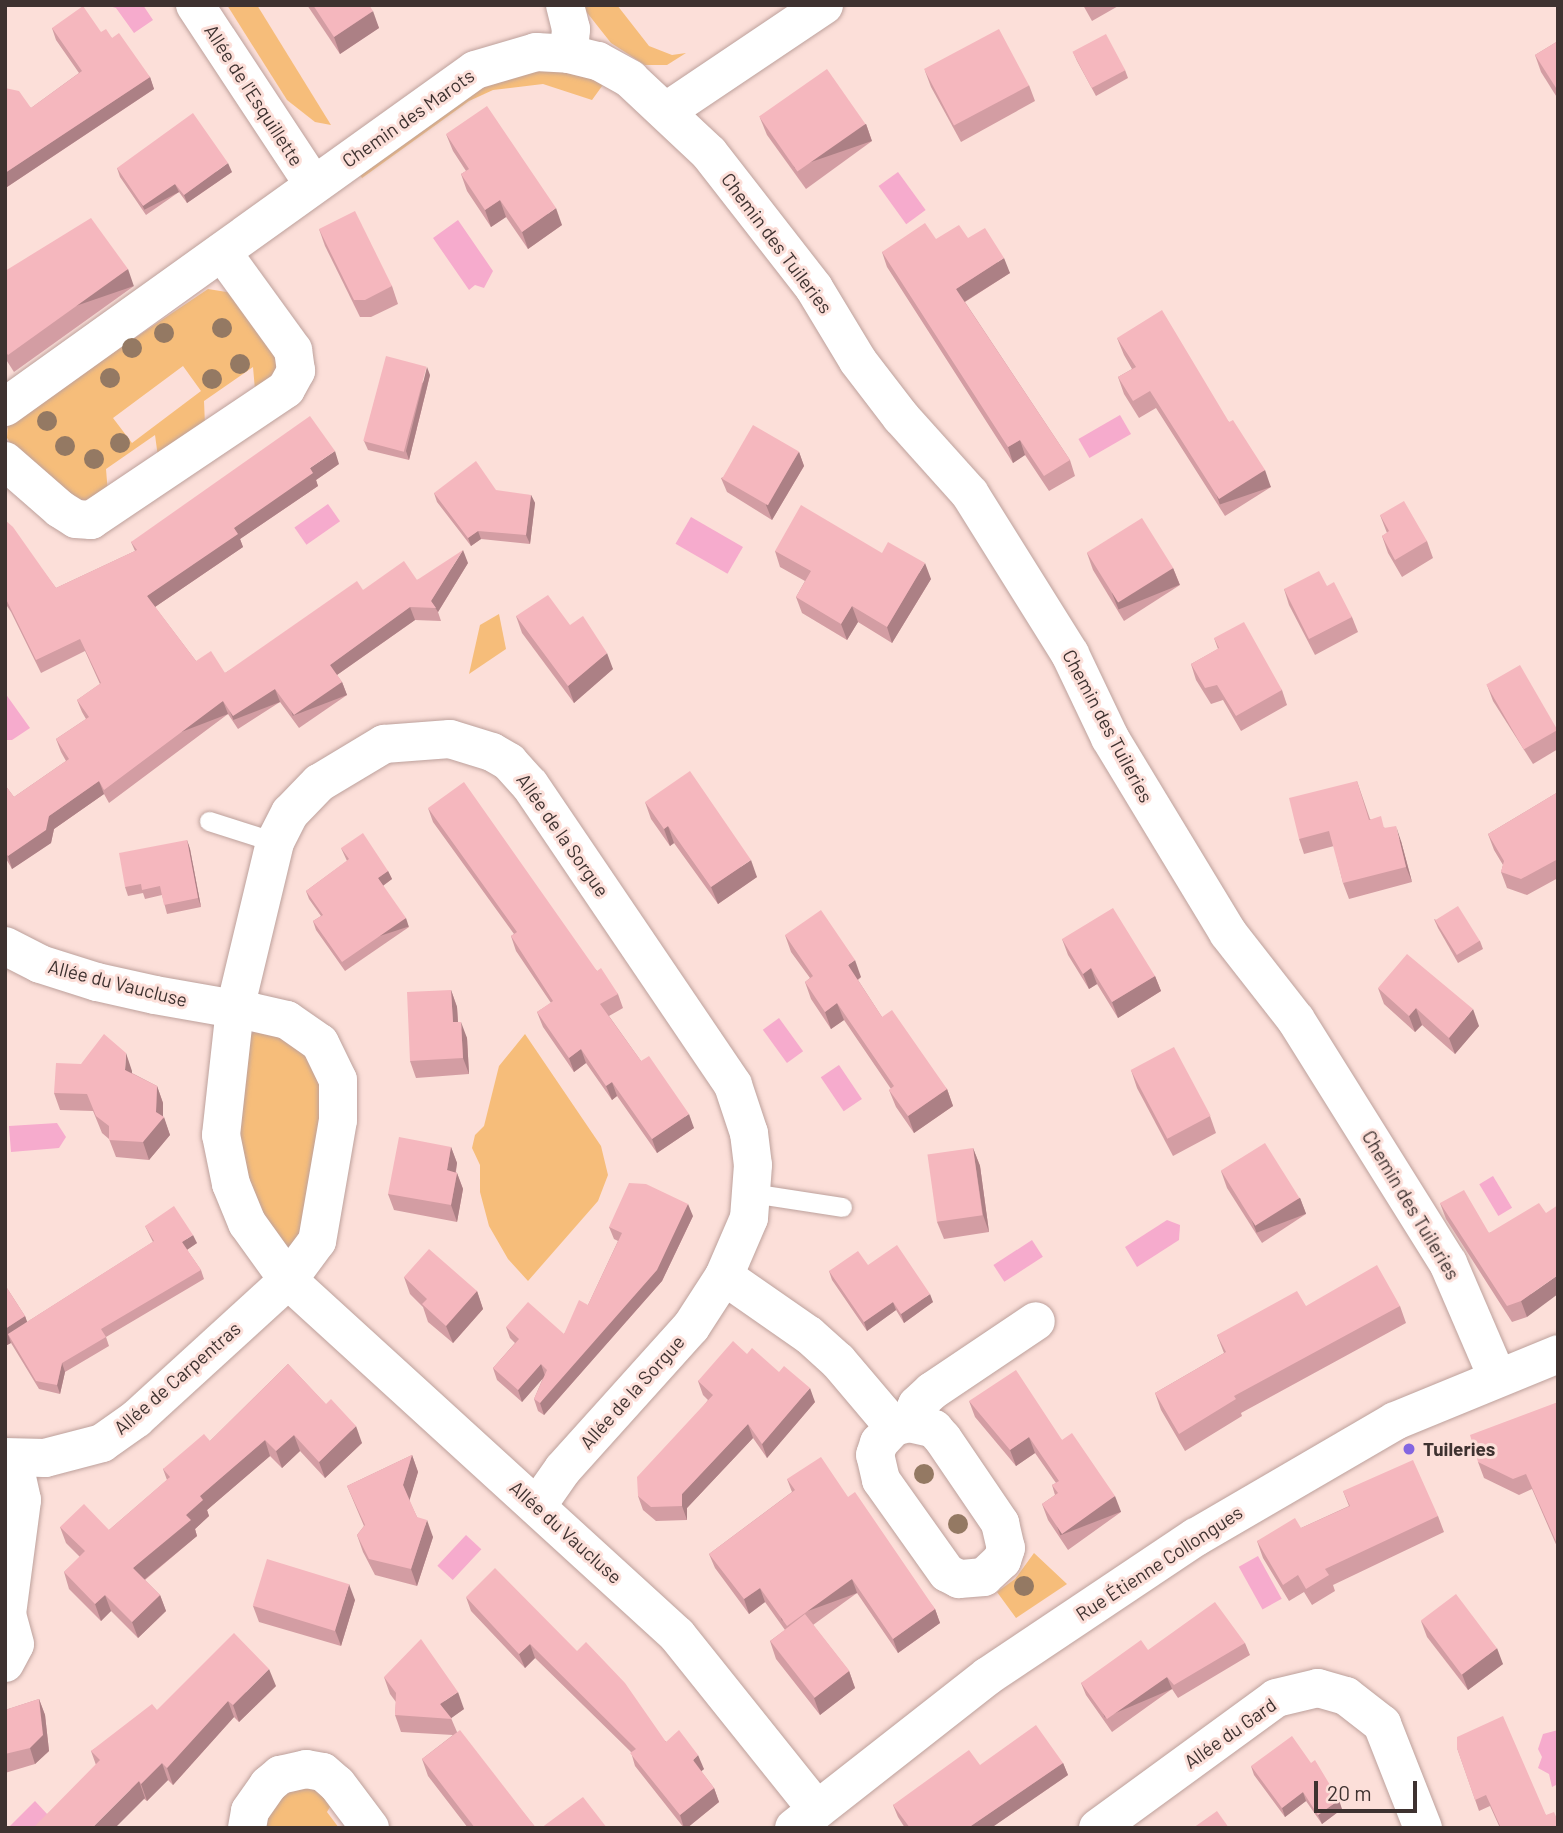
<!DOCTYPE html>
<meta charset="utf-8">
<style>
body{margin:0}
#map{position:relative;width:1563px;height:1833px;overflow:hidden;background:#fcdfd9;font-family:Barlow,sans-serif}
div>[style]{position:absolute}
.green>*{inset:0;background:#f6bd7a}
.water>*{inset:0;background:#f6abcd;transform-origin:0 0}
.roads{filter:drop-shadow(0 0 2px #bda19c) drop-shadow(0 0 2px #bda19c)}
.lane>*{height:19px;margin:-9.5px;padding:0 9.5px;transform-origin:9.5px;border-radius:9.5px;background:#fff}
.street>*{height:38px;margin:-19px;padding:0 19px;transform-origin:19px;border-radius:19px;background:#fff}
.secondary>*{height:38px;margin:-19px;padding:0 19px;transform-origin:19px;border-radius:19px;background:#fff}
.trees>*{width:20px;height:20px;margin:-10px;border-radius:50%;background:#947963}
.wall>*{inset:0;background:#d39da3}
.shaded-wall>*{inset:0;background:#ac8085;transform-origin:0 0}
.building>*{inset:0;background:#f5b7be;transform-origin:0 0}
.dots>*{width:19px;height:19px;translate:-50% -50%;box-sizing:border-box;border:4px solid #fcdfd9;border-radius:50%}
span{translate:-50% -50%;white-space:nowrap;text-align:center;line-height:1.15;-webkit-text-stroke:6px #fcdfd9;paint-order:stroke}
.street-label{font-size:19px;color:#3e3230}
.poi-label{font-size:19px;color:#3e3230;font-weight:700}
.left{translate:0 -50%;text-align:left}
.frame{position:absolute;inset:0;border:7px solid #3e3230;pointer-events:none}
.scale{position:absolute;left:1314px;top:1781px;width:103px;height:32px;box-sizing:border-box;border:4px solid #3e3230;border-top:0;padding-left:9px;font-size:21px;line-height:24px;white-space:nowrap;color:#3e3230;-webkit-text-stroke:5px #fcdfd9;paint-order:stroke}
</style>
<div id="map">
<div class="green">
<div style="clip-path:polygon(227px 5px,257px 5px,331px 125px,315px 122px,287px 100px)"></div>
<div style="clip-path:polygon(581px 5px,617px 5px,649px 46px,672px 55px,686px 53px,667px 65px,645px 65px,611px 43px)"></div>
<div style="clip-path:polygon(542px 67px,605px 82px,592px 100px,543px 84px,493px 90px,469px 101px,362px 178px,358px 172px,471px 92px)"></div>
<div style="clip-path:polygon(evenodd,208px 289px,239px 294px,288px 363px,255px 390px,253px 367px,204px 401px,205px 425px,158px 457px,155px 435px,106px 469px,108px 494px,97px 505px,72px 499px,13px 447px,7px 438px,8px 423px,208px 289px,183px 366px,201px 391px,132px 443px,113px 418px,183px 366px)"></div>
<div style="clip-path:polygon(499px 614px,506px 649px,469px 674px,480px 625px)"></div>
<div style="clip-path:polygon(262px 1026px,289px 1034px,325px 1078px,304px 1236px,286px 1251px,236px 1173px,248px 1036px)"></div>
<div style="clip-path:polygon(525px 1034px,601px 1146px,608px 1175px,598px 1201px,528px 1281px,508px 1259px,489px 1226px,480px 1192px,480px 1165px,472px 1148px,475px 1135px,484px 1126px,499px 1066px)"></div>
<div style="clip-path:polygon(1034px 1553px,1067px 1584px,1016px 1618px,997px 1592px,1015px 1579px)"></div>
<div style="clip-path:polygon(307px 1782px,334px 1800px,327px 1812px,339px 1828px,260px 1828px,272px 1796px)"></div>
</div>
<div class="water">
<div style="clip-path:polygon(106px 5px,143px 5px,153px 20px,134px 33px,116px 8px)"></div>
<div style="left:898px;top:172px;width:47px;height:24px;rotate:54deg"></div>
<div style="clip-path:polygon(458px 220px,493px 271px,484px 288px,475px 285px,469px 290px,433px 238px)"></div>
<div style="left:1120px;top:415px;width:22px;height:48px;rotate:60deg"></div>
<div style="left:328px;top:504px;width:21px;height:41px;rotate:55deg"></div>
<div style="left:691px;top:517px;width:60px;height:31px;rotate:30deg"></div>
<div style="clip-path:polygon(5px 693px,30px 728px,12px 740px,5px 740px)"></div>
<div style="left:779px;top:1018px;width:41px;height:20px;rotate:54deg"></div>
<div style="left:839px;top:1065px;width:41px;height:22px;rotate:56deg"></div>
<div style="clip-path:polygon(57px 1123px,66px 1137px,59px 1148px,11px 1152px,9px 1126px)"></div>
<div style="left:1493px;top:1176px;width:37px;height:16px;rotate:59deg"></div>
<div style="clip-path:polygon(1167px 1220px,1180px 1225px,1179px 1240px,1137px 1267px,1125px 1247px)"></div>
<div style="left:1032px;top:1240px;width:20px;height:46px;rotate:57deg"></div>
<div style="left:466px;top:1535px;width:21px;height:42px;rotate:43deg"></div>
<div style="left:1258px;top:1556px;width:49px;height:22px;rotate:61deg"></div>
<div style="clip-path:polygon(1558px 1730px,1558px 1784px,1552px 1787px,1549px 1774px,1538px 1768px,1542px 1757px,1538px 1749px,1543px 1734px)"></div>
<div style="clip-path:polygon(35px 1801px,49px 1816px,37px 1828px,9px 1827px)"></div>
</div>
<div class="roads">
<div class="lane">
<div style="left:209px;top:821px;width:69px;rotate:17.7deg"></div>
<div style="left:752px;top:1193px;width:91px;rotate:8.8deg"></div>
</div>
<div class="street">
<div style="left:195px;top:5px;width:214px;rotate:56.6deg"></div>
<div style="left:565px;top:5px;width:25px;rotate:76deg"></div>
<div style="left:571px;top:29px;width:25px;rotate:95deg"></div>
<div style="left:668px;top:110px;width:188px;rotate:-33.9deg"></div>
<div style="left:5px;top:407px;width:578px;rotate:-35.64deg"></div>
<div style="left:475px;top:70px;width:64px;rotate:-16.4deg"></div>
<div style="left:536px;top:52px;width:33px;rotate:3deg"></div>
<div style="left:569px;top:54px;width:30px;rotate:14deg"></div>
<div style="left:598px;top:61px;width:37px;rotate:29deg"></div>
<div style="left:630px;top:79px;width:108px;rotate:43.1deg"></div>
<div style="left:709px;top:153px;width:171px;rotate:52.1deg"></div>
<div style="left:814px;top:288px;width:85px;rotate:58.9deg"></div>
<div style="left:858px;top:361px;width:71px;rotate:52.5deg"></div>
<div style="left:901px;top:417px;width:103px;rotate:48.1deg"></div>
<div style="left:970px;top:494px;width:189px;rotate:58deg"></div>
<div style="left:1070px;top:654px;width:93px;rotate:64.5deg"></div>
<div style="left:1110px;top:738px;width:228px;rotate:58.8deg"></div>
<div style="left:1228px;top:933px;width:110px;rotate:52deg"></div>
<div style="left:1296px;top:1020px;width:287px;rotate:58deg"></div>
<div style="left:1448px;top:1263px;width:124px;rotate:66.7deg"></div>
<div style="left:5px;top:461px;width:73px;rotate:41.1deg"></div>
<div style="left:60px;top:509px;width:19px;rotate:32deg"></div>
<div style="left:76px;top:519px;width:15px;rotate:4deg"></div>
<div style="left:91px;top:520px;width:235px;rotate:-33.9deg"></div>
<div style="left:286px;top:389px;width:21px;rotate:-61deg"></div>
<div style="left:296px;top:371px;width:21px;rotate:-98deg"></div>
<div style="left:293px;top:350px;width:121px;rotate:-125.9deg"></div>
<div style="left:5px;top:946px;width:39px;rotate:27deg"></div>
<div style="left:40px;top:964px;width:60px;rotate:17.5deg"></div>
<div style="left:97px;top:982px;width:59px;rotate:12.6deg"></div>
<div style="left:155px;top:995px;width:81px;rotate:9.9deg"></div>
<div style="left:235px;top:1009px;width:17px;rotate:10deg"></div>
<div style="left:252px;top:1012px;width:36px;rotate:13deg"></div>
<div style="left:287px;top:1020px;width:40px;rotate:34.9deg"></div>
<div style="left:320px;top:1043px;width:41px;rotate:64.1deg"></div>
<div style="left:338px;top:1080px;width:40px;rotate:90deg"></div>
<div style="left:338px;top:1120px;width:123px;rotate:99.8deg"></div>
<div style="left:317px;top:1241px;width:49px;rotate:126.6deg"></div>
<div style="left:288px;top:1280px;width:70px;rotate:-125.7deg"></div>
<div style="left:247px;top:1223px;width:42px;rotate:-112.3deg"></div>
<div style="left:231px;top:1184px;width:50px;rotate:-101.5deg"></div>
<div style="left:221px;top:1135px;width:127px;rotate:-83.7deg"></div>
<div style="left:235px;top:1009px;width:172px;rotate:-76.5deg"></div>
<div style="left:275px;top:842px;width:33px;rotate:-63deg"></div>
<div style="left:290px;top:813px;width:42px;rotate:-46deg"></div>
<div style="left:319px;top:783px;width:76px;rotate:-31deg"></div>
<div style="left:384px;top:744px;width:66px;rotate:-4.3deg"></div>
<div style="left:450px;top:739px;width:44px;rotate:17.2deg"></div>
<div style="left:492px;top:752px;width:20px;rotate:30deg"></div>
<div style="left:509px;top:762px;width:31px;rotate:48deg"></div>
<div style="left:530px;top:785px;width:362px;rotate:55.9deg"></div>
<div style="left:733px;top:1085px;width:51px;rotate:71.6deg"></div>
<div style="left:749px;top:1133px;width:32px;rotate:83deg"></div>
<div style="left:753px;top:1165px;width:53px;rotate:94.3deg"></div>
<div style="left:749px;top:1218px;width:63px;rotate:113.3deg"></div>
<div style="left:909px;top:1423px;width:26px;rotate:13deg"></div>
<div style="left:934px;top:1429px;width:13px;rotate:48deg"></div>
<div style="left:943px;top:1439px;width:102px;rotate:55.8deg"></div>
<div style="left:1000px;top:1523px;width:26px;rotate:77deg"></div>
<div style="left:1006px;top:1548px;width:13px;rotate:108deg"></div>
<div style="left:1002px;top:1560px;width:25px;rotate:137deg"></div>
<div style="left:984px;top:1577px;width:25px;rotate:175deg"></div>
<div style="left:959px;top:1579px;width:13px;rotate:-153deg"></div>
<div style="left:947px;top:1573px;width:114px;rotate:-125.4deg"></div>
<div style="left:881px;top:1480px;width:26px;rotate:-103deg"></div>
<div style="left:875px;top:1455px;width:13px;rotate:-72deg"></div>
<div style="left:879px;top:1443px;width:22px;rotate:-47deg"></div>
<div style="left:894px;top:1427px;width:16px;rotate:-15deg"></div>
<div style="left:909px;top:1423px;width:20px;rotate:-66deg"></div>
<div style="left:917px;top:1405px;width:21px;rotate:-43deg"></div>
<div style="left:932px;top:1391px;width:125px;rotate:-33.9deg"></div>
<div style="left:5px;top:1457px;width:40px;rotate:1.4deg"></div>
<div style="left:45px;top:1458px;width:59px;rotate:-14.7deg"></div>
<div style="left:102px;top:1443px;width:42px;rotate:-35.2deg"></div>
<div style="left:136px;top:1419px;width:206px;rotate:-42.4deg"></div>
<div style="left:288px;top:1280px;width:527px;rotate:42.38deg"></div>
<div style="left:677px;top:1635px;width:224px;rotate:51.3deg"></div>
<div style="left:537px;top:1506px;width:45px;rotate:-54.9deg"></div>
<div style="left:563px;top:1469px;width:191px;rotate:-48deg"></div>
<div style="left:691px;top:1327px;width:61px;rotate:-57.1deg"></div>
<div style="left:724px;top:1276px;width:103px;rotate:34.8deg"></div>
<div style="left:809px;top:1335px;width:39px;rotate:42deg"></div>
<div style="left:838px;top:1361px;width:87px;rotate:49.7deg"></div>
<div style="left:5px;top:1663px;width:21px;rotate:-62deg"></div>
<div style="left:15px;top:1644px;width:31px;rotate:-105deg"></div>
<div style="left:7px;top:1614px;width:115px;rotate:-82.5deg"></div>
<div style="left:22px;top:1500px;width:42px;rotate:-102.4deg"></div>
<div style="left:247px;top:1828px;width:17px;rotate:-80deg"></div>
<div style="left:250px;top:1811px;width:32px;rotate:-55deg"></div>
<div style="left:268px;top:1785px;width:16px;rotate:-40deg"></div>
<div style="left:280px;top:1775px;width:27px;rotate:-13deg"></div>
<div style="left:306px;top:1769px;width:17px;rotate:10deg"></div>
<div style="left:323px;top:1772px;width:18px;rotate:41deg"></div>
<div style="left:337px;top:1784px;width:55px;rotate:53.1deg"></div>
<div style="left:1098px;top:1828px;width:220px;rotate:-36.1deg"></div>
<div style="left:1276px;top:1698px;width:43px;rotate:-13.4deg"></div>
<div style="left:1318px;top:1688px;width:29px;rotate:16deg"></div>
<div style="left:1346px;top:1696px;width:46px;rotate:37.9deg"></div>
<div style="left:1382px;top:1724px;width:112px;rotate:68.5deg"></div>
</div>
<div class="secondary">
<div style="left:794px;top:1828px;width:246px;rotate:-38.1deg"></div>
<div style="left:988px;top:1676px;width:250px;rotate:-33.8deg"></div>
<div style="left:1196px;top:1537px;width:230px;rotate:-30.2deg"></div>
<div style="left:1395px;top:1421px;width:176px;rotate:-22.3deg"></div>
</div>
</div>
<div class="trees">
<div style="left:222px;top:328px"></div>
<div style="left:164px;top:333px"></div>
<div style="left:132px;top:348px"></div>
<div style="left:240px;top:364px"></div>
<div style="left:110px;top:378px"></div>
<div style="left:212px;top:379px"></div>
<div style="left:47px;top:421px"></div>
<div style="left:120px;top:443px"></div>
<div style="left:65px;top:446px"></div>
<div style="left:94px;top:459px"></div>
<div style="left:924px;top:1474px"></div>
<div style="left:958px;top:1524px"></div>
<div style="left:1024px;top:1586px"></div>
</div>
<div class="wall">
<div style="clip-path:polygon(307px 5px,369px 5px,379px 28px,340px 54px)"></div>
<div style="clip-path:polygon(1083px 5px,1120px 5px,1092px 21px)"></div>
<div style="clip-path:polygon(52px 28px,101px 32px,112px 38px,150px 77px,154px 89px,7px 187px,5px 184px,5px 88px,31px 108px,79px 73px,56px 40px)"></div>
<div style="clip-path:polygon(1558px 41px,1558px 99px,1541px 72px,1535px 55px)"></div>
<div style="clip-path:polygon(1073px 52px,1125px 70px,1128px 78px,1096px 96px,1077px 61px)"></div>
<div style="clip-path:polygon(925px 71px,1029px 85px,1035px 101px,961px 142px,931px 87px)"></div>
<div style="clip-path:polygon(760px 118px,866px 124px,872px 141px,806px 189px,767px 135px)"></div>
<div style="clip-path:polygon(446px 134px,562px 225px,528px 249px,506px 217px,491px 227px,467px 191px,461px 174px,466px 171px,453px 151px)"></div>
<div style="clip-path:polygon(117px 168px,232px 172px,187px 203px,179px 192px,146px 215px,120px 177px)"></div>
<div style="clip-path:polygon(319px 229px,392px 286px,398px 304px,371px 317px,360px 317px,325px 246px)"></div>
<div style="clip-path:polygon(968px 238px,1010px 273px,965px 302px,1070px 460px,1075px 476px,1049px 491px,1025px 455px,1013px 463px,887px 267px,882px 252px,936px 239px)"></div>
<div style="clip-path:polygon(5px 271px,134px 286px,14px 372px,5px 358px)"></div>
<div style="clip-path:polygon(1117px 338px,1229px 422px,1271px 487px,1225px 516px,1156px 408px,1139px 418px,1124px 394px,1118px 377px,1132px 369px,1124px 355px)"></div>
<div style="clip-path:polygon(430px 375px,409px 460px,368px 450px,364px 441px)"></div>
<div style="clip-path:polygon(799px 452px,804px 466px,772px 520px,727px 492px,721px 478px)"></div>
<div style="clip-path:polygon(339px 464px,316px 480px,318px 486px,240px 539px,243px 547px,155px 607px,196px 661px,225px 673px,363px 590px,417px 580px,468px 563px,438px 612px,441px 621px,415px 620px,337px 675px,342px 682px,347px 695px,299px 728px,280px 702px,238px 729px,228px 714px,109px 803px,104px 794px,54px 829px,51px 843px,12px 869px,5px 857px,5px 785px,14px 797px,66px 761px,61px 752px,56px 739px,86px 719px,82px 712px,77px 700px,100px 684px,85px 651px,41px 673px,11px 612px,5px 603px,5px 520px,56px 588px,135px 551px,131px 542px)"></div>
<div style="clip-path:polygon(434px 493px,531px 495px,535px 503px,530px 544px,481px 539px,471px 546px,437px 502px)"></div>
<div style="clip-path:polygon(1380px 515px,1427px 541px,1433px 558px,1402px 577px,1388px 553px,1382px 536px,1387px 533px)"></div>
<div style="clip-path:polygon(775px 551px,882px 553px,931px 579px,892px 643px,858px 622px,847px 640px,802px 613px,796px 597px,805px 581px,780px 567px)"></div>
<div style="clip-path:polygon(1087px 553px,1173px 568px,1180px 585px,1124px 621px,1093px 570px)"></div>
<div style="clip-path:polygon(1327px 586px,1352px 617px,1358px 632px,1315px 655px,1289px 605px,1284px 589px)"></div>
<div style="clip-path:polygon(516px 616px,570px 625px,613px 669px,574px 703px,522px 633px)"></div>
<div style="clip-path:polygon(1214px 638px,1282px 690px,1287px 705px,1241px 731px,1223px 700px,1211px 704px,1196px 680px,1191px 664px,1218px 649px)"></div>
<div style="clip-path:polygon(1487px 685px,1557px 730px,1558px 749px,1533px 764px,1493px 701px)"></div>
<div style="clip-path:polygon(1357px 781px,1370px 819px,1385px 828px,1401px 841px,1412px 882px,1349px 899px,1343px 883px,1334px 846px,1304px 854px,1299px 839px)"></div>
<div style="clip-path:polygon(1558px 792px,1558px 878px,1527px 895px,1507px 888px,1501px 872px,1503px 865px,1494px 850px,1488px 834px)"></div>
<div style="clip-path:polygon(645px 802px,757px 877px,718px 904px,674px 843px,670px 846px,651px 819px)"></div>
<div style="clip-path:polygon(428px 808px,597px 971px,618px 994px,623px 1008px,609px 1016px,641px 1061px,694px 1128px,657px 1153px,617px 1096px,612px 1100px,586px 1063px,574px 1072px,543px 1027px,537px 1012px,551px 1003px,516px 951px,511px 936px,514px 934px,433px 822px)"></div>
<div style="clip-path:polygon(187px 840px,190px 849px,201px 907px,167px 914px,162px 895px,145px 899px,143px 893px,128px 896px,125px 887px)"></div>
<div style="clip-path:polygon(341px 848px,388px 871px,392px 879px,383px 886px,409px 927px,345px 971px,316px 930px,313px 921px,321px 916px,309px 899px,306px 891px,347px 861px)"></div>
<div style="clip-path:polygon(1434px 919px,1480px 941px,1483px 949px,1458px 963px,1438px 928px)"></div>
<div style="clip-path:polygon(785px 935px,861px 977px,858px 980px,882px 1017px,947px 1089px,953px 1106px,914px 1133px,896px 1107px,889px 1090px,891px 1089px,844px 1020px,831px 1029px,811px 999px,805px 982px,810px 978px,791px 952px)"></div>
<div style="clip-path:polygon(1062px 939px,1155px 976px,1161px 991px,1118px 1018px,1097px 984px,1089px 989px,1068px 955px)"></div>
<div style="clip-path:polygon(1378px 988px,1479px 1026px,1455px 1054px,1422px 1025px,1415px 1032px,1384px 1004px)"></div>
<div style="clip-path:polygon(451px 990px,457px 1007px,458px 1022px,467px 1038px,469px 1074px,416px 1078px,410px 1061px)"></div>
<div style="clip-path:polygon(1131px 1070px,1210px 1116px,1216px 1133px,1173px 1156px,1137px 1088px)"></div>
<div style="clip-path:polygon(132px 1071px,132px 1073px,157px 1086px,163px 1103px,163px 1116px,170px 1135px,149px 1160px,116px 1157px,109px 1139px,102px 1133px,93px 1111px,60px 1110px,54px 1093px)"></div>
<div style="clip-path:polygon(451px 1147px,457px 1163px,456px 1172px,457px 1173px,463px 1189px,457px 1222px,394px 1210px,388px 1194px)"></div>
<div style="clip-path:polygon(973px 1148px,980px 1166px,989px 1232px,944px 1239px,937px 1222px)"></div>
<div style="clip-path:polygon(1221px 1171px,1300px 1198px,1306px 1214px,1262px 1243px,1227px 1188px)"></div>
<div style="clip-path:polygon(1440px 1203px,1489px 1233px,1546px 1213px,1527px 1317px,1512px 1322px,1446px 1219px)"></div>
<div style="clip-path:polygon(693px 1216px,662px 1281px,544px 1415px,538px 1411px,534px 1399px,543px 1378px,522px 1402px,497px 1380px,493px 1368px,515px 1343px,510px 1338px,506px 1327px,564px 1334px,588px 1305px,618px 1241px,614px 1239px,609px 1227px)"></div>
<div style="clip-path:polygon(145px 1226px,197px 1243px,187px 1250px,201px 1270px,204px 1279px,106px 1337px,109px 1346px,65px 1372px,60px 1394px,39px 1389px,11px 1343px,5px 1346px,5px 1285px,25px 1316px,27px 1322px,153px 1242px)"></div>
<div style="clip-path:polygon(868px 1265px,933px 1302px,904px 1323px,896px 1310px,867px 1331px,832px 1280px,829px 1271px)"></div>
<div style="clip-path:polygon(404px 1277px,477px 1291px,483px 1309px,453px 1343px,428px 1322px,423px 1307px,410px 1294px)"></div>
<div style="clip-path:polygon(1306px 1306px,1400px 1306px,1406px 1323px,1241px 1413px,1242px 1416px,1185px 1451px,1161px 1410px,1155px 1393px,1224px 1353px,1217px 1335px)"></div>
<div style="clip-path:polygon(747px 1354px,815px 1402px,767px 1458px,753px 1438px,687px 1508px,687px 1520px,656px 1521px,643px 1510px,638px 1496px,708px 1400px,703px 1395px,698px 1381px)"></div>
<div style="clip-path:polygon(288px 1364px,362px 1443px,325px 1478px,300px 1451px,282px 1468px,270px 1456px,207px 1510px,209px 1516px,195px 1529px,197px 1536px,145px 1580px,160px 1595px,166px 1611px,138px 1638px,111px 1611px,101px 1621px,69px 1589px,64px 1572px,80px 1557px,66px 1543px,60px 1527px,109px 1530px,167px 1480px,163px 1469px,210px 1441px)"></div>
<div style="clip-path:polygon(969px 1401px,1062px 1440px,1121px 1512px,1068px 1550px,1048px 1520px,1042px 1504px,1055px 1495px,1052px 1485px,1056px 1483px,1035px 1453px,1016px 1466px,975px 1417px)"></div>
<div style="clip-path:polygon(1558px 1402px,1558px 1549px,1532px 1489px,1519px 1495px,1484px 1478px,1478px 1462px)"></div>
<div style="clip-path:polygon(412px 1455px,418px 1472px,409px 1500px,417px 1517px,433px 1537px,417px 1586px,375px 1575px,363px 1552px,357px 1535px,364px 1526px,347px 1486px)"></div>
<div style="clip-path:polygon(787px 1479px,848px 1497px,935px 1609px,940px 1623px,898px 1653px,857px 1593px,813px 1625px,849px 1671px,855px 1688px,820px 1715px,776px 1659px,770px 1641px,785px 1630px,765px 1602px,749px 1614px,715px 1568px,709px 1554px,792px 1492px)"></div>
<div style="clip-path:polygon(1343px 1491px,1438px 1516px,1444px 1532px,1333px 1585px,1335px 1591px,1312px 1605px,1304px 1592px,1289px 1601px,1263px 1558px,1257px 1541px,1301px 1528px,1349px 1506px)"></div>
<div style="clip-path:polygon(466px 1597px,704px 1769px,701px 1771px,714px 1788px,719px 1802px,687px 1828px,684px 1828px,635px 1766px,631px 1752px,535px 1658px,525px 1668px,471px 1611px)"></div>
<div style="clip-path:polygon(355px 1600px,341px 1646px,259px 1622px,253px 1606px)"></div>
<div style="clip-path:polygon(1421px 1621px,1503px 1664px,1468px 1690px,1427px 1637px)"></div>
<div style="clip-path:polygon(1245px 1643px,1250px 1655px,1178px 1698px,1172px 1689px,1112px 1732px,1086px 1695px,1081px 1683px,1148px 1650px)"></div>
<div style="clip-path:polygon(384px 1677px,464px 1709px,451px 1718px,457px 1732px,536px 1828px,468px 1828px,428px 1776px,422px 1759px,453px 1735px,401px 1732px,395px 1715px,396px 1702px,390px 1694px)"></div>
<div style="clip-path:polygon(276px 1686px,239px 1722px,234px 1717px,173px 1785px,168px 1780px,147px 1801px,96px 1765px,91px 1751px,157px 1710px)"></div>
<div style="clip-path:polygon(39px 1699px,45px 1715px,49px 1751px,35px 1764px,5px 1773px,5px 1710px)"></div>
<div style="clip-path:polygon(1457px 1748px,1546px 1815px,1558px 1828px,1500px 1828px,1490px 1806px,1479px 1811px)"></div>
<div style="clip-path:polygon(1063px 1763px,1068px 1775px,991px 1828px,905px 1828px,898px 1817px,893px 1805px,980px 1765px)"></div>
<div style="clip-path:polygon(1251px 1766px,1342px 1809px,1322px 1824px,1306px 1801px,1285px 1817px,1254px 1775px)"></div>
</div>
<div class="shaded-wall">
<div style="clip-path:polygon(373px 11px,379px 28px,340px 54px,334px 37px)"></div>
<div style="clip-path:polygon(150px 77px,154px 89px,7px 187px,5px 181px,5px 173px)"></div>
<div style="left:866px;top:124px;width:18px;height:82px;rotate:71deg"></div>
<div style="clip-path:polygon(228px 163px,232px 172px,187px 203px,184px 195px)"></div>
<div style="left:175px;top:184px;width:9px;height:39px;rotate:63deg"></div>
<div style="clip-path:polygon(500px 200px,506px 217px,491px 227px,485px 210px)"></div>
<div style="clip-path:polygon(556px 208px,562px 225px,528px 249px,522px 232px)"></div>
<div style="clip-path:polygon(1004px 258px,1010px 273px,961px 304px,956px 289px)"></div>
<div style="left:128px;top:269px;width:18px;height:148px;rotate:71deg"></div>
<div style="clip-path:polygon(427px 367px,430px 375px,409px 460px,406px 451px)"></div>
<div style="clip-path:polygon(1020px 440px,1025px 455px,1013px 463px,1008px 447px)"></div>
<div style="clip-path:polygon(335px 451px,339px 464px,316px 480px,318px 486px,240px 539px,243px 547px,152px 609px,147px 596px,310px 468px)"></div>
<div style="clip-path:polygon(799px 452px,804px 466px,772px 520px,766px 505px)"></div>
<div style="left:1265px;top:470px;width:18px;height:54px;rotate:71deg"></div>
<div style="clip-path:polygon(531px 495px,535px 503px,530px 544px,526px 535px)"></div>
<div style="clip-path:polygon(478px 531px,481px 539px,471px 546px,468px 538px)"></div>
<div style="clip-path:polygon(463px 550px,468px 563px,438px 612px,431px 601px)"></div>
<div style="clip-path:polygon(925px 563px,931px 579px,892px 643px,887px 627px)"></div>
<div style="left:1173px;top:568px;width:18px;height:66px;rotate:68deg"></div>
<div style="clip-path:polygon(852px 606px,858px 622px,847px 640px,841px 624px)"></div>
<div style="clip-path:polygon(410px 607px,415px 620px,334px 677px,330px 665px)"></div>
<div style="clip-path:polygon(607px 653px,613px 669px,574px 703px,568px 686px)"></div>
<div style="left:342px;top:682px;width:14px;height:58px;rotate:69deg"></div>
<div style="left:275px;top:689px;width:14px;height:50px;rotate:69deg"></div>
<div style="left:223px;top:701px;width:14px;height:149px;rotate:69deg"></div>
<div style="clip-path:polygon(99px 781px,104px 794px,54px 829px,51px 843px,12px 869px,8px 856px,49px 816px)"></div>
<div style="clip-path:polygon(668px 826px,674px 843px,670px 846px,664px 829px)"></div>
<div style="clip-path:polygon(1396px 826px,1401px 841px,1412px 882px,1406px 867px)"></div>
<div style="clip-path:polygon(187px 840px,190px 849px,201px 907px,198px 898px)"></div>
<div style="clip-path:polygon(751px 860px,757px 877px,718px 904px,711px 887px)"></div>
<div style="clip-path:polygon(388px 871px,392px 879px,381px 887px,378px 878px)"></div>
<div style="left:406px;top:918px;width:9px;height:78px;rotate:72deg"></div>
<div style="clip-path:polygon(855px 960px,861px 977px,854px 982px,848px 965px)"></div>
<div style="clip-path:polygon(1091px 968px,1097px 984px,1089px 989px,1083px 974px)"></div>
<div style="clip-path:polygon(1155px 976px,1161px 991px,1118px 1018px,1112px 1002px)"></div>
<div style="clip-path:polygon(451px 990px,457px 1007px,459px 1038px,453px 1022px)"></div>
<div style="clip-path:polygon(837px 1003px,844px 1020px,831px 1029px,825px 1012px)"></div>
<div style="clip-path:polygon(1416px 1008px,1422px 1025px,1415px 1032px,1409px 1016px)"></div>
<div style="clip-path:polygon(1473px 1009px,1479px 1026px,1455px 1054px,1449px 1038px)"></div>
<div style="clip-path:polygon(461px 1022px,467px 1038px,469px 1074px,463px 1058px)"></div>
<div style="clip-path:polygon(581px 1049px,586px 1063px,574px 1072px,569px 1058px)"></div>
<div style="clip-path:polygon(126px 1053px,132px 1071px,131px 1087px,125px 1070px)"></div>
<div style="clip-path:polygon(612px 1082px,617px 1096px,612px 1100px,606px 1086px)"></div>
<div style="clip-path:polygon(157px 1086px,163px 1103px,163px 1119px,164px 1117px,170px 1135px,149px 1160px,143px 1142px,156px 1112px)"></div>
<div style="clip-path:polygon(947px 1089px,953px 1106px,914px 1133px,908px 1116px)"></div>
<div style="clip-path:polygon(689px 1114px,694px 1128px,657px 1153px,652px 1139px)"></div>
<div style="clip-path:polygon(451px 1147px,457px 1163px,453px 1187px,447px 1170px)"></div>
<div style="clip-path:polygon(973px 1148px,980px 1166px,989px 1232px,983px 1215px)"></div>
<div style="clip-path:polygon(457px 1173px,463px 1189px,457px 1222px,451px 1205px)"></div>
<div style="left:1300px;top:1198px;width:17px;height:53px;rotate:69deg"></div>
<div style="clip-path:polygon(688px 1204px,693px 1216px,662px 1281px,544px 1415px,540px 1403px)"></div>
<div style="clip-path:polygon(193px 1235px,197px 1243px,185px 1251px,182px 1242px)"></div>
<div style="clip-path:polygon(1558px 1275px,1558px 1294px,1527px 1317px,1521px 1301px)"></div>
<div style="clip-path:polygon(477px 1291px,483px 1309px,453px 1343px,446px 1326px)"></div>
<div style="clip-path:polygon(930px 1294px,933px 1302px,904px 1323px,901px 1314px)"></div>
<div style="clip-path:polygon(893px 1302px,896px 1310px,867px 1331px,864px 1322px)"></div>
<div style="clip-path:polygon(25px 1316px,30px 1330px,8px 1334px,11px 1343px,5px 1346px,5px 1329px)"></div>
<div style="clip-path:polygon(62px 1363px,65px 1372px,60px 1394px,57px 1385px)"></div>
<div style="clip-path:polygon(541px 1364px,545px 1376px,522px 1402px,518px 1390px)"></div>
<div style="clip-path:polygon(810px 1388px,815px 1402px,767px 1458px,762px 1444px)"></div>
<div style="clip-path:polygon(748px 1424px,753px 1438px,687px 1508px,687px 1520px,682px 1506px,682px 1494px)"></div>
<div style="clip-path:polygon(356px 1426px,362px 1443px,325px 1478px,319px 1462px)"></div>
<div style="clip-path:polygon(294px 1435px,300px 1451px,282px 1468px,276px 1451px)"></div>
<div style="clip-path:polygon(1029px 1437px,1035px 1453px,1016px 1466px,1010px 1450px)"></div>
<div style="clip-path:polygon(265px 1440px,270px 1456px,207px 1510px,209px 1516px,195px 1529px,197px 1536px,139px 1584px,133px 1568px,186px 1515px,200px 1496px)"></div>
<div style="clip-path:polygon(412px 1455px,418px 1472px,409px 1502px,403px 1485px)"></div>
<div style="left:1115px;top:1496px;width:17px;height:65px;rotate:69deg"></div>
<div style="clip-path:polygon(427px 1520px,433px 1537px,417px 1586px,411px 1569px)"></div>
<div style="left:852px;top:1579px;width:15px;height:80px;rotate:70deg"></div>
<div style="clip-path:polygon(349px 1584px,355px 1600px,341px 1646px,335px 1630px)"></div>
<div style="clip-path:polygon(760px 1588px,765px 1602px,749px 1614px,744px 1599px)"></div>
<div style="clip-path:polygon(105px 1595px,111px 1611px,101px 1621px,95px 1604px)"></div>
<div style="clip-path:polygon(160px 1595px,166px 1611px,138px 1638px,132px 1622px)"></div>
<div style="clip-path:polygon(935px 1609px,940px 1623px,898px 1653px,893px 1639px)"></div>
<div style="clip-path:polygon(530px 1644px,535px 1658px,525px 1668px,519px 1654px)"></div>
<div style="clip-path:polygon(1497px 1648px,1503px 1664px,1468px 1690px,1462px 1674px)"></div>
<div style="clip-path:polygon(269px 1669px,276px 1686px,239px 1722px,233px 1705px)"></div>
<div style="clip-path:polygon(849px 1671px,855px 1688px,820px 1715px,814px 1698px)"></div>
<div style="left:1167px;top:1677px;width:13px;height:73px;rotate:67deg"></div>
<div style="clip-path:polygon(458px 1692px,464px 1709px,450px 1719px,440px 1704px)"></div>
<div style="clip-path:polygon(39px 1699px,45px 1715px,49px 1751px,35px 1764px,30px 1748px)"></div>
<div style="clip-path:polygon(228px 1701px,234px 1717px,173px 1785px,167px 1768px)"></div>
<div style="clip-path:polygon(698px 1755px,704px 1769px,698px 1774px,693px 1760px)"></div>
<div style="clip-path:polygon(162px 1763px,168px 1780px,147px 1801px,141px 1784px)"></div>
<div style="clip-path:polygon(1063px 1763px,1068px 1775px,991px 1828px,968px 1828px)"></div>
<div style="clip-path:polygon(139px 1781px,145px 1798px,115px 1828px,92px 1828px)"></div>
<div style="clip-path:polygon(714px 1788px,719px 1802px,687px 1828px,684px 1828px,680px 1815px)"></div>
<div style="clip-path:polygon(1303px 1792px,1306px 1801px,1285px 1817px,1282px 1808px)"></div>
<div style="clip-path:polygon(1339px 1800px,1342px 1809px,1322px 1824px,1318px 1815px)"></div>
</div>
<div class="building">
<div style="clip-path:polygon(313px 5px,369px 5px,373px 11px,334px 37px)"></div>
<div style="clip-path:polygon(83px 6px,101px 32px,106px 29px,112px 38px,119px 33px,150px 77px,5px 173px,5px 88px,19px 91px,31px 108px,82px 71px,52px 28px)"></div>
<div style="left:999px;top:29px;width:64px;height:85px;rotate:62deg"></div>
<div style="left:1106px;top:34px;width:41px;height:38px;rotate:62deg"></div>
<div style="clip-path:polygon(1558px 41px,1558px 91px,1535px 55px)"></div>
<div style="left:827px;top:69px;width:67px;height:83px;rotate:55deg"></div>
<div style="clip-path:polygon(487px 106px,556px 208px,522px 232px,500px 200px,485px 210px,461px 174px,469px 169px,446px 134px)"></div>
<div style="clip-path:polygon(193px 113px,228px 163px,184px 195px,175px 184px,143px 206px,117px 168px)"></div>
<div style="clip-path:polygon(355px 211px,392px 286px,365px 300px,354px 300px,319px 229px)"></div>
<div style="clip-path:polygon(91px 218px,128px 269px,8px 355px,5px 351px,5px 271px)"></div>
<div style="clip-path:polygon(925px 223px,936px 239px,959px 225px,968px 238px,985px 228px,1004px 258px,956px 289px,1070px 460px,1044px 476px,1020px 440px,1008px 447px,882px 252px)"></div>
<div style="clip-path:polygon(1162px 310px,1229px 422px,1233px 420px,1265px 470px,1219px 499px,1150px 391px,1133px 401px,1118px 377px,1136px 367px,1117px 338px)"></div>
<div style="left:386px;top:356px;width:42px;height:88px;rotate:15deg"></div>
<div style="clip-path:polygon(310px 416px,335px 451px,310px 468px,313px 473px,234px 528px,238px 534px,147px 596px,196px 661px,211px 651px,225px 673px,357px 581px,363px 590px,404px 561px,417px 580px,463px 550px,431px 601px,436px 608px,410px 607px,330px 665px,342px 682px,294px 715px,275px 689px,233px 716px,223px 701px,104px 790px,99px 781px,49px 816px,46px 830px,8px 856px,5px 852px,5px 785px,14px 797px,69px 759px,56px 739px,89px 717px,77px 700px,101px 683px,80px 639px,36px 660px,5px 597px,5px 520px,13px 527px,56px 588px,137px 550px,131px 542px)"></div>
<div style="left:753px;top:425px;width:53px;height:62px;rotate:30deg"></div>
<div style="clip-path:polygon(476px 461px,496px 490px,531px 495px,526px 535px,478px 531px,468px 538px,434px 493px)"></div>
<div style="clip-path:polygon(1404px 501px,1427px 541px,1395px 560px,1382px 536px,1389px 531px,1380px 515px)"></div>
<div style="clip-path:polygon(801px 505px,882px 553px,888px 542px,925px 563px,887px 627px,852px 606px,841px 624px,796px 597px,811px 571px,775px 551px)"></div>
<div style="left:1142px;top:518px;width:59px;height:65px;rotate:58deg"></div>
<div style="clip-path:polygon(1319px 571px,1327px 586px,1334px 582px,1352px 617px,1309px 639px,1284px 589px)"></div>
<div style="clip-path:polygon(548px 595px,570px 625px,583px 616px,607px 653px,568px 686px,516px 616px)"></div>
<div style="clip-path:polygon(1244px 622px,1282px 690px,1236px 716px,1217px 685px,1205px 688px,1191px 664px,1219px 648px,1214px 638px)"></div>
<div style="left:1520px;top:665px;width:75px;height:39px;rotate:60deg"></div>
<div style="clip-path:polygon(690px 771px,751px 860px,711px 887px,668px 826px,664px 829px,645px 802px)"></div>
<div style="clip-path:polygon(1357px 781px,1369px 820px,1381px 816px,1384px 828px,1396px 826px,1406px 867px,1343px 883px,1329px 831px,1299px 839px,1289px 798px)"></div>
<div style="clip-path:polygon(464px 782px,597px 971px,601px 968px,618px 994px,600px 1004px,641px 1061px,649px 1056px,689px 1114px,652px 1139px,612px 1082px,606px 1086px,581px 1049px,569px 1058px,537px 1012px,553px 1001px,511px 936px,517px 932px,428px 808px)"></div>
<div style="clip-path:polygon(1558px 792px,1558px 859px,1521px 879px,1501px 872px,1504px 861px,1488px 834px)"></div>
<div style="clip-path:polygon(363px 833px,388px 871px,378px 878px,406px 918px,342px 962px,313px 921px,323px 915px,306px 891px,349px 859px,341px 848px)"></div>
<div style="clip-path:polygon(187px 840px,198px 898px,164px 905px,160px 886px,142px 890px,141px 884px,125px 887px,119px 853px)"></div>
<div style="left:1458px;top:906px;width:41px;height:27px;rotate:58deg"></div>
<div style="clip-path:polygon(1113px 908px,1155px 976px,1112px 1002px,1091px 968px,1083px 974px,1062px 939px)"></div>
<div style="clip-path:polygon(821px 910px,855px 960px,848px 965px,882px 1017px,892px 1010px,947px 1089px,908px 1116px,889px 1090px,894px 1086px,837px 1003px,825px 1012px,805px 982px,813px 976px,785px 935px)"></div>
<div style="clip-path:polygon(1407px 954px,1473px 1009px,1449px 1038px,1416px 1008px,1409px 1016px,1378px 988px)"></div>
<div style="clip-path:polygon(451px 990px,453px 1022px,461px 1022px,463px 1058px,410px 1061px,407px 992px)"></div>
<div style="clip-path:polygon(104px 1034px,126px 1053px,125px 1070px,157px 1086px,156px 1112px,164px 1117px,143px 1142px,109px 1140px,109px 1126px,96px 1116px,87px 1094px,54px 1093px,56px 1063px,81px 1064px)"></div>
<div style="left:1174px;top:1047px;width:78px;height:49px;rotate:62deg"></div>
<div style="clip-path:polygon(399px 1137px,451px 1147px,447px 1170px,457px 1173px,451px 1205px,388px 1194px)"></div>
<div style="left:1265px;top:1143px;width:65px;height:52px;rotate:58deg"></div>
<div style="left:973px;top:1148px;width:68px;height:46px;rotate:82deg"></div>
<div style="clip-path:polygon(629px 1183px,646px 1184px,688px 1204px,657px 1270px,540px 1403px,534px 1399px,547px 1370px,541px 1364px,518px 1390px,493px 1368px,519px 1339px,506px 1327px,528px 1302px,564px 1334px,579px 1300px,588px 1305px,622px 1233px,609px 1227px)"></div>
<div style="clip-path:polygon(1464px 1190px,1489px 1233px,1539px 1203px,1546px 1213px,1558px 1205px,1558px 1275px,1521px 1301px,1507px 1306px,1440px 1203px)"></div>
<div style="clip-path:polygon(174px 1206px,193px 1235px,182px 1242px,201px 1270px,101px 1329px,106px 1337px,62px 1363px,57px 1385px,36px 1381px,8px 1334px,154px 1241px,145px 1226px)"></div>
<div style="clip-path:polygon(897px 1245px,930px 1294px,901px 1314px,893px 1302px,864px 1322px,829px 1271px,858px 1251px,868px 1265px)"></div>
<div style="clip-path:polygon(429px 1249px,477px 1291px,446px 1326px,422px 1304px,427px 1299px,404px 1277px)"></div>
<div style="clip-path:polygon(1377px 1265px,1400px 1306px,1234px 1396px,1236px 1399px,1179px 1434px,1155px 1393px,1226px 1352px,1217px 1335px,1297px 1291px,1306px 1306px)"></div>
<div style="clip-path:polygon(5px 1285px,25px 1316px,5px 1329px)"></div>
<div style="clip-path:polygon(733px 1341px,747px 1354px,752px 1348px,779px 1372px,784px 1366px,810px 1388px,762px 1444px,748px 1424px,682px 1494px,682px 1506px,651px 1507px,638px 1496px,637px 1477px,713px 1395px,698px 1381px)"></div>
<div style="clip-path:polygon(288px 1364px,326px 1404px,331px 1399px,356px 1426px,319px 1462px,294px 1435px,276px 1451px,265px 1440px,200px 1496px,203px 1500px,186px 1515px,191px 1520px,133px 1568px,160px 1595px,132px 1622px,105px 1595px,95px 1604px,64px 1572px,85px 1551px,60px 1527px,84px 1504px,109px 1530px,170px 1477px,163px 1469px,204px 1434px,210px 1441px)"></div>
<div style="clip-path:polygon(1016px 1370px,1062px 1440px,1072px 1433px,1115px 1496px,1062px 1534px,1042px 1504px,1058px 1493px,1052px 1485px,1059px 1481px,1029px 1437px,1010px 1450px,969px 1401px)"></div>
<div style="clip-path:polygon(1558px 1402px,1558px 1546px,1526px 1474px,1513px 1479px,1478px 1462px,1470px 1435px)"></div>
<div style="clip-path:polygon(412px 1455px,403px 1485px,417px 1517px,427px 1520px,411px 1569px,369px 1559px,357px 1535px,365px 1525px,347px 1486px)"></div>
<div style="clip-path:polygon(821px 1457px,848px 1497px,855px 1492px,935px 1609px,893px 1639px,852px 1579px,787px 1626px,760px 1588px,744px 1599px,709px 1554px,795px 1490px,787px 1479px)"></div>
<div style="clip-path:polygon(1413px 1460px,1438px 1516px,1325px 1569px,1329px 1575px,1306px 1589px,1298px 1575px,1283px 1585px,1257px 1541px,1295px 1518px,1301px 1528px,1350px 1506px,1343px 1491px)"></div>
<div style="left:267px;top:1559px;width:86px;height:49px;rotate:17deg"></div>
<div style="clip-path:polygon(495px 1568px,577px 1651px,586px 1642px,625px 1683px,666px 1742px,679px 1730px,698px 1755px,693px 1760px,714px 1788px,680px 1815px,630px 1753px,636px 1749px,530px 1644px,519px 1654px,466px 1597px)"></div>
<div style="left:1456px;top:1594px;width:68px;height:44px;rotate:53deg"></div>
<div style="clip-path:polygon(1215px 1602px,1245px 1643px,1174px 1685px,1167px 1677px,1107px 1719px,1081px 1683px,1141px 1640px,1148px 1650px)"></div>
<div style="left:805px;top:1614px;width:72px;height:44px;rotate:52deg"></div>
<div style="clip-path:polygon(234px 1633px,269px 1669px,233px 1705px,228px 1701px,167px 1768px,162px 1763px,141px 1784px,139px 1781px,92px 1828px,33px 1828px,100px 1760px,91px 1751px,152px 1704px,157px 1710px)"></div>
<div style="clip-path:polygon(421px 1639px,458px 1692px,440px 1704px,452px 1719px,395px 1715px,396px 1693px,384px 1677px)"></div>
<div style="clip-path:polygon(39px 1699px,43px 1735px,30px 1748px,5px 1754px,5px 1710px)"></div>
<div style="clip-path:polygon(1503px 1716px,1546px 1815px,1554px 1812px,1558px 1821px,1558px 1828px,1501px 1828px,1486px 1795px,1475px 1800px,1457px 1748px,1457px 1737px)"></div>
<div style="clip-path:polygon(1036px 1725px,1063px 1763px,968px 1828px,910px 1828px,893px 1805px,969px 1750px,980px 1765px)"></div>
<div style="clip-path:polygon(460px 1730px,536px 1828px,475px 1828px,422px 1759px)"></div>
<div style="clip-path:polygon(1292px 1736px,1311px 1763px,1315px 1760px,1339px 1800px,1318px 1815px,1303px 1792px,1282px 1808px,1251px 1766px)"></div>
<div style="clip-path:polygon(583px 1797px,607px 1828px,541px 1828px)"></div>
<div style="clip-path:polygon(1217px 1811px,1229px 1828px,1193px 1828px)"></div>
</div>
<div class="dots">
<div style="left:1409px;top:1449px;background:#8466e1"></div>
</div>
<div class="street-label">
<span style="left:254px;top:95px;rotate:57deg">Allée de l'Esquillette</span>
<span style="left:408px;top:118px;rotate:-35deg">Chemin des Marots</span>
<span style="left:777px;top:243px;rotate:53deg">Chemin des Tuileries</span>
<span style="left:1108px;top:726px;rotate:62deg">Chemin des Tuileries</span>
<span style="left:563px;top:835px;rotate:55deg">Allée de la Sorgue</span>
<span style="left:118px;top:983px;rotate:14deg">Allée du Vaucluse</span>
<span style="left:1411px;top:1205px;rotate:59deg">Chemin des Tuileries</span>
<span style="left:177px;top:1378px;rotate:-41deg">Allée de Carpentras</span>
<span style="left:632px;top:1392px;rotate:-48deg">Allée de la Sorgue</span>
<span style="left:566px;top:1532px;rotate:42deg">Allée du Vaucluse</span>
<span style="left:1159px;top:1563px;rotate:-33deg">Rue Étienne Collongues</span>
<span style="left:1230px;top:1733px;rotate:-35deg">Allée du Gard</span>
</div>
<div class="poi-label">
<span class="left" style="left:1423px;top:1449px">Tuileries</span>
</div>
<div class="frame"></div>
<div class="scale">20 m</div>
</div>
